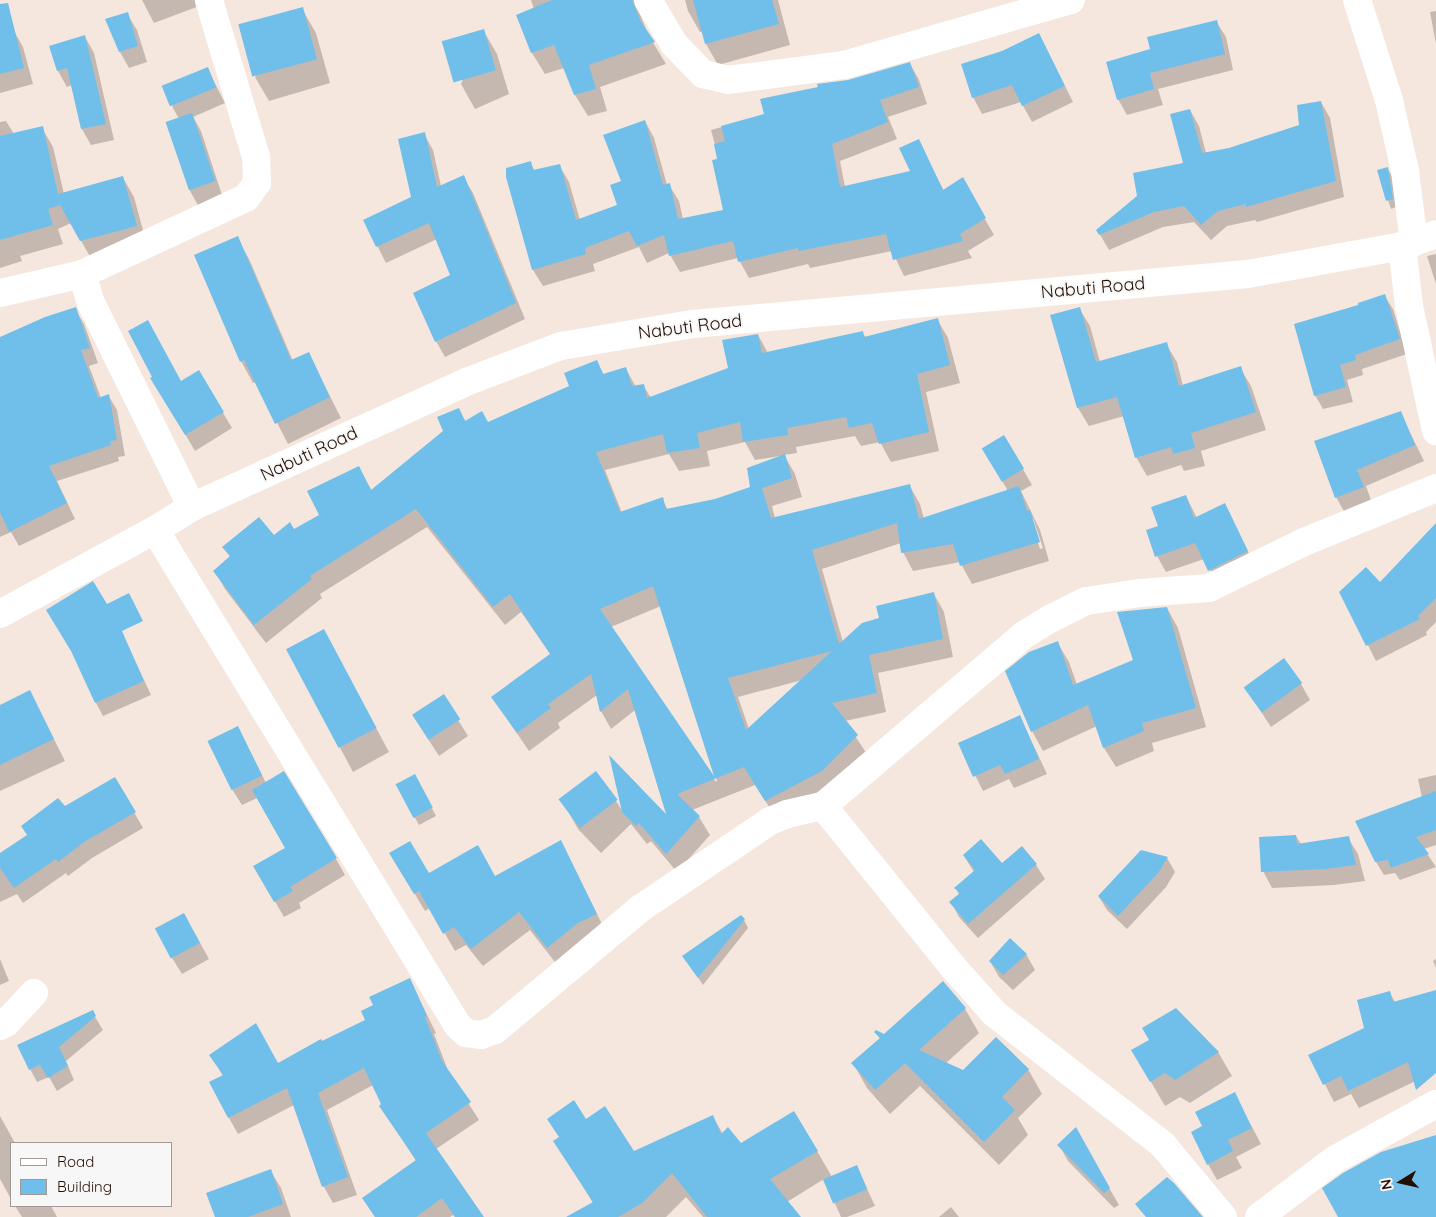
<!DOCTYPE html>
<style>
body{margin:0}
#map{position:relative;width:1436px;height:1217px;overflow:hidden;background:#f5e7de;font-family:Quicksand,sans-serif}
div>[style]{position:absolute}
.shadow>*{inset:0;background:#0003}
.building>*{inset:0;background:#70bfea;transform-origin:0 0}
.minor>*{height:28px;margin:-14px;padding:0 14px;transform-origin:14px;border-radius:14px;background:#fff}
span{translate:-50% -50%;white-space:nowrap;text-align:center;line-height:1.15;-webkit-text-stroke:4px #f7f7f7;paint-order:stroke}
.street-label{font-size:18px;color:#250d00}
.legend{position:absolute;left:10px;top:1142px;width:162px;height:65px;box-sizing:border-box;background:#f7f7f7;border:1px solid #a39994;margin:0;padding:6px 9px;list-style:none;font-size:15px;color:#250d00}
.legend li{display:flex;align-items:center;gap:10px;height:25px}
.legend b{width:25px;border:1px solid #a39994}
.north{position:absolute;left:1376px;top:1157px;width:50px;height:50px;-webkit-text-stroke:4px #f7f7f7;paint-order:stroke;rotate:260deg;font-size:14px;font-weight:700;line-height:20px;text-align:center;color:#250d00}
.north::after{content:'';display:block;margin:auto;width:18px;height:22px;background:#250d00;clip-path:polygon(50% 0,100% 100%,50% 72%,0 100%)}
</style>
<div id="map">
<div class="shadow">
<div style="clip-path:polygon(142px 0,209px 0,210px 2px,154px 23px)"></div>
<div style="clip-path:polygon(531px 0,634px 0,649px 36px,666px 64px,600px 87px,607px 111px,588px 116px,575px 95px,564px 68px,545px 74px,532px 53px,518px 16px,534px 9px)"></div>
<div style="clip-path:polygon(685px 0,778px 0,790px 45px,718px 65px,706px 44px,703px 31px,700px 32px,688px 11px)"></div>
<div style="clip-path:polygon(302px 9px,316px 33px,330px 83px,269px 101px,255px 77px)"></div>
<div style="clip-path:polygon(1436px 11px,1436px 44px,1430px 12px)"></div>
<div style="clip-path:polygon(127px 14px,137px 30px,147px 62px,129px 68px,120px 52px)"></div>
<div style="clip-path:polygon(1216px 21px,1226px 37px,1233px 70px,1158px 89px,1163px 105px,1127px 115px,1118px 99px,1152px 50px)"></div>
<div style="clip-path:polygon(483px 30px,497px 54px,509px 94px,475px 109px,461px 84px)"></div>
<div style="clip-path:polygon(14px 31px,23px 47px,33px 84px,0 93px,0 34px)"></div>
<div style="clip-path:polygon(1039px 34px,1073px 102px,1032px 122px,1021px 102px,982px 114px,973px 97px,1003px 52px)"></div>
<div style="clip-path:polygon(85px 37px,94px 53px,114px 140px,91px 145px,82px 129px,72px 85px,67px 87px,58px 71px,51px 46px)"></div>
<div style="clip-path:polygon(910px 64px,919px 80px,927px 104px,888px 117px,897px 139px,840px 161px,845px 187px,912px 172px,918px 141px,944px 191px,962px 179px,994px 235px,968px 251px,972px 258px,904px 276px,892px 251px,810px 268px,808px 264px,749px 278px,738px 258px,680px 272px,669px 253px,647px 263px,639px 247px,593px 264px,595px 271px,543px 286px,533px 270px,508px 177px,530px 162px,535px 171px,559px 165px,569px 182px,580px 220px,619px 206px,622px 182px,645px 121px,654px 138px,667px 185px,669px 185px,679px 201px,683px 219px,725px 211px,719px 160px,711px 130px,765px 115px,849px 81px)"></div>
<div style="clip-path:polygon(207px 68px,225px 103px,193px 117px,201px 131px,223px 198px,199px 207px,190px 191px,179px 119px,172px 106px)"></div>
<div style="clip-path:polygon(1321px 102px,1330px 118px,1344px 197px,1257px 222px,1255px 220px,1227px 226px,1211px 240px,1194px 222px,1163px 227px,1109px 250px,1098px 231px,1185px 164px,1190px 110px,1199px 126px,1206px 153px,1230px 149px,1300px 126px)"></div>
<div style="clip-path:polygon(6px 121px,14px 134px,42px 128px,53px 147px,64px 194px,123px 178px,134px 197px,147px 245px,92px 260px,71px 223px,58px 229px,63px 244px,20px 256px,22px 261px,0 268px,0 122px)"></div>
<div style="clip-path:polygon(424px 134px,433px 150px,441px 186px,463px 177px,473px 193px,525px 319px,445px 357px,436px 341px,452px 276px,437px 239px,386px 263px,364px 220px,413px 197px)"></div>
<div style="clip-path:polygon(1387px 168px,1392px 176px,1396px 207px,1391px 209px,1378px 171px)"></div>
<div style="clip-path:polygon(237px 238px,249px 259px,293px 361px,308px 353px,341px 418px,288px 444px,256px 382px,253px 383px,241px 361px)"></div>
<div style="clip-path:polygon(1436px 254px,1436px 284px,1427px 256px)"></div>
<div style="clip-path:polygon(1384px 295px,1393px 309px,1407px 354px,1362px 369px,1363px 375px,1347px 380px,1353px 402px,1323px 409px,1315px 395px,1360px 306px)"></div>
<div style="clip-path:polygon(1079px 308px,1090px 326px,1100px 362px,1166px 344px,1177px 362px,1183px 386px,1240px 368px,1251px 386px,1266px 430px,1201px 451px,1205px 466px,1184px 471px,1181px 465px,1147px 476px,1136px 457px,1124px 416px,1089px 426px,1078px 408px,1052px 315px)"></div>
<div style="clip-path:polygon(75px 309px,84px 324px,98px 363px,89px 366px,101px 398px,108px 395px,117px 410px,125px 456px,118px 457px,119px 461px,57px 481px,75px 519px,19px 546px,11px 532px,0 537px,0 338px)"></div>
<div style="clip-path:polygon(evenodd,937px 319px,948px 338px,960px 383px,926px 392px,939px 451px,891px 462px,880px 442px,861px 446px,855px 436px,796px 447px,797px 453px,784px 455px,795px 474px,802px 497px,772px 506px,775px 518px,909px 485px,920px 504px,924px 519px,1008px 491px,983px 448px,1004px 436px,1032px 485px,1021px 491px,1040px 530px,1049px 561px,972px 584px,960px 562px,913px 571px,903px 552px,901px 543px,822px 569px,843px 642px,881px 618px,934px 594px,944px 612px,953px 657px,878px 673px,886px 712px,845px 721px,867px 754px,832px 789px,777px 819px,755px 785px,692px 810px,699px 817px,710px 835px,677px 872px,651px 841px,647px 844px,631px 824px,601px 853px,578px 829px,564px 804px,616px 801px,623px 812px,669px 819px,635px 710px,611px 729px,601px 711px,597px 695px,558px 723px,560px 728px,529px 751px,492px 697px,551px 655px,521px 612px,505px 625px,427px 527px,320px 594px,322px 598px,266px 643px,225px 589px,215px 571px,230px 557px,224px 547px,294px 530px,320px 516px,358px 467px,372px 491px,445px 432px,459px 410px,466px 422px,488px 423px,571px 386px,597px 362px,604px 375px,626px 369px,636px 387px,643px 385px,651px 398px,729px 369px,758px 335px,768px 353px,863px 333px,866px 338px,937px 319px,745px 442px,755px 460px,780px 456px,752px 488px,716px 500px,668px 510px,662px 499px,622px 513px,605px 470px,669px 454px,679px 471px,710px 466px,707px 451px,745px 442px,937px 319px,1033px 518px,1043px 548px,1040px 549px,1031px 519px,1033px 518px,937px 319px,661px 606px,717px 781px,716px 782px,611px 627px,661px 606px,937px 319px,802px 680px,749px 729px,738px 697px,802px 680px)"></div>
<div style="clip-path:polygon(199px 372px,232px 428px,195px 451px,152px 378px,181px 383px)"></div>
<div style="clip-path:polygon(1400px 412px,1424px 461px,1366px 486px,1372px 503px,1345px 513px,1336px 497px)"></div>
<div style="clip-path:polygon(1186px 496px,1197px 518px,1233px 521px,1256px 568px,1219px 586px,1204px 559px,1166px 572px,1157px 556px,1159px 527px)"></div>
<div style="clip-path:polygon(1436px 528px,1436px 622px,1426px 632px,1427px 635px,1376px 661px,1341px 592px,1380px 584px)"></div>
<div style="clip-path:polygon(1167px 608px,1178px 628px,1206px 727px,1152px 743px,1154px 751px,1116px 767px,1104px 748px,1097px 726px,1043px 751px,1032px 731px,1057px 642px,1069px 662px,1077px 685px,1135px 661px)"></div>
<div style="clip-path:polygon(127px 644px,151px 695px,103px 716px,96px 703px)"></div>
<div style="clip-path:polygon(288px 650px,337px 655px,389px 752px,353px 772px)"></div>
<div style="clip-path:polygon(1301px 684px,1310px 700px,1271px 727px,1245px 687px)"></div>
<div style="clip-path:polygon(30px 692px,65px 761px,0 791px,0 707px)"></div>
<div style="clip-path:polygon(443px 696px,468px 736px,439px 756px,423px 731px)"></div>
<div style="clip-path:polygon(1020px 717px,1047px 774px,1014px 788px,1009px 779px,983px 791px,959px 743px)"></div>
<div style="clip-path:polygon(238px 727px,266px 783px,336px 859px,345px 875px,299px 903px,301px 908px,284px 917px,255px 867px,287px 849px,257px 798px,242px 805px,232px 789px)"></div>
<div style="clip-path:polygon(1436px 775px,1436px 845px,1424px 849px,1436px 867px,1400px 880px,1395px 873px,1384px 875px,1376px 862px,1422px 798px,1418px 779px)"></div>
<div style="clip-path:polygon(115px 779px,143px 828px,92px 858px,68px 876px,66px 873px,23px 903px,17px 894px,0 902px,0 855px,64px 808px)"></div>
<div style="clip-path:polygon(419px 783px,436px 816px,419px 825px,397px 785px)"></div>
<div style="clip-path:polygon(1296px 836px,1301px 844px,1348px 838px,1358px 854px,1365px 881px,1334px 885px,1272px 888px,1263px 871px)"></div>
<div style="clip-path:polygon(561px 842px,606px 932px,558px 966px,530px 930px,483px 966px,466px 945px,455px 951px,430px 908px,425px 911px,391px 854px,428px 874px,495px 877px)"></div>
<div style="clip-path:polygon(1141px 852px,1167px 858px,1175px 872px,1166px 887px,1127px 929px,1107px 910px,1099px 897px)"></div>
<div style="clip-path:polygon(964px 856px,1002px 865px,1036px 865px,1045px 879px,978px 938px,959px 917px,951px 902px,959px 895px,956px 888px,974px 872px)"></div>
<div style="clip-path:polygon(744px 920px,748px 928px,703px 985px,689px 964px)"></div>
<div style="clip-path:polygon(193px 930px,209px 959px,182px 974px,172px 958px)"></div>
<div style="clip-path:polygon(1026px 954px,1035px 970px,1013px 990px,999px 977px,990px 961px)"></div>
<div style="clip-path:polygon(0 959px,9px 981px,0 985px)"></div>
<div style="clip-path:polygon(1436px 959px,1436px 968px,1433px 961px)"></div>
<div style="clip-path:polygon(410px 980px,436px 1033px,434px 1034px,449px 1073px,479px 1120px,436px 1149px,483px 1217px,455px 1217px,453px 1215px,450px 1217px,375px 1217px,363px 1198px,416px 1161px,381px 1106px,383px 1105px,373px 1085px,327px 1110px,357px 1195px,333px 1203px,324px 1187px,294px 1105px,238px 1134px,229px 1118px,223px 1076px,211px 1055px,278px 1064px,367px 1020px,375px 1006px)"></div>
<div style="clip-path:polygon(943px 983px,965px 1009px,979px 1033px,945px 1064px,963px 1072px,1028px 1069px,1042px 1094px,1018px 1118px,1028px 1135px,999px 1165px,920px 1086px,890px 1114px,867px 1088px,853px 1063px,880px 1039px,876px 1032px,884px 1035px)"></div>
<div style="clip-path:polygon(1436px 992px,1436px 1053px,1420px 1079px,1359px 1108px,1351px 1094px,1334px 1102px,1310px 1055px,1365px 1028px,1390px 993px,1395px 1002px)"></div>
<div style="clip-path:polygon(92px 1012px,103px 1030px,66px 1061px,74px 1080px,57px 1091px,49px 1077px,37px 1082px,30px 1069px)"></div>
<div style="clip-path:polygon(1151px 1040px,1218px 1052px,1232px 1076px,1190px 1103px,1180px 1097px,1165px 1106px,1133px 1051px)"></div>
<div style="clip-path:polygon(1243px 1110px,1261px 1144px,1236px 1157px,1242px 1168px,1217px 1180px,1208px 1164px)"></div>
<div style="clip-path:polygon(0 1116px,15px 1143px,11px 1143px,11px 1199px,0 1179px)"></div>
<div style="clip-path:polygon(713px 1117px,723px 1134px,741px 1144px,817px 1151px,832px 1177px,857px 1167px,875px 1206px,847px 1217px,841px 1217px,824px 1179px,787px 1202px,799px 1217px,703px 1217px,686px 1197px,666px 1217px,582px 1217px,593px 1203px,555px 1141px,586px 1120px,633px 1152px)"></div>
<div style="clip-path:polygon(1075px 1129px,1119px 1205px,1114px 1208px,1068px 1161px,1059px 1145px)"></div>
<div style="clip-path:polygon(270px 1170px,281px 1188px,291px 1217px,216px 1217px)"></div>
<div style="clip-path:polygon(15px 1206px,51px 1206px,57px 1217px,22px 1217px)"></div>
<div style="clip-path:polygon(951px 1207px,959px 1217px,939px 1217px)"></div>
</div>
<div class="building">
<div style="clip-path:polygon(552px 0,632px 0,641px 22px,655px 42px,589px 65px,596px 89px,574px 95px,554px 45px,531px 53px,516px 15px)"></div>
<div style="clip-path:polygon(693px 0,772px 0,779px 24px,705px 44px)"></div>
<div style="clip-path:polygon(8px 3px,24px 68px,0 74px,0 4px)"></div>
<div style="left:303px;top:7px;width:54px;height:67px;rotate:75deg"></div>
<div style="clip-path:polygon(128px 12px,138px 46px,119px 52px,105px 19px)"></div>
<div style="clip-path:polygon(1217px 20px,1225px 54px,1150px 73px,1154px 89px,1117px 100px,1106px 62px,1150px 49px,1147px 37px)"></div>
<div style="left:484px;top:29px;width:43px;height:44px;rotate:74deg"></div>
<div style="clip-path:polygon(1039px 33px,1065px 86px,1022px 106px,1012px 85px,972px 98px,961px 64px,1002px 51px)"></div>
<div style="clip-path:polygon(85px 35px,106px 124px,81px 129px,67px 68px,57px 71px,49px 46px)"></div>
<div style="clip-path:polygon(910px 62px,919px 87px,880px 100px,888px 122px,832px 144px,840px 187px,910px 171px,899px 148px,919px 139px,943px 190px,963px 177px,986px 218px,960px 234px,963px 241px,893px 260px,886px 234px,799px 251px,798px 248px,738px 262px,733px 241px,669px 256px,664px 235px,637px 246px,629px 231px,585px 248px,586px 254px,532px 270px,506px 177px,506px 168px,531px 161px,533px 170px,560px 164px,576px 220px,617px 205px,610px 185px,621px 181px,603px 135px,645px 120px,663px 185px,670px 183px,678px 219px,723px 210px,712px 160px,717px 159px,714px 144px,725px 141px,721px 126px,764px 114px,760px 99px,818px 87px,817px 84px,848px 80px)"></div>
<div style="left:208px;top:67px;width:22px;height:50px;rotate:68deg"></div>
<div style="clip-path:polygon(1321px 101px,1336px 181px,1246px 207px,1246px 204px,1218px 211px,1201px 225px,1184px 206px,1154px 212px,1099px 235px,1096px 230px,1137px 196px,1133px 173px,1183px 163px,1170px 114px,1190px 109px,1202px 153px,1229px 148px,1299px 125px,1297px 105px)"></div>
<div style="left:192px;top:113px;width:72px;height:28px;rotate:71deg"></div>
<div style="clip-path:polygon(43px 126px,58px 194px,123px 176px,137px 226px,80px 241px,60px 205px,48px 209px,53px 225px,0 240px,0 136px)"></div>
<div style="clip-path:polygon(425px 132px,437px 187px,464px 175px,516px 303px,435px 342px,413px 293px,450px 275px,429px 223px,376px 247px,363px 220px,411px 197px,398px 139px)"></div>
<div style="clip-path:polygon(1388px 167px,1393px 199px,1386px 201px,1377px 170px)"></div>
<div style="clip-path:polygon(238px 236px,291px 360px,309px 352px,330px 397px,275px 424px,244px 360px,240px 362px,194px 255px)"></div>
<div style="clip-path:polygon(1385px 294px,1400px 339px,1355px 355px,1356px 360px,1340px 365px,1346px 387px,1314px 396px,1294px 324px,1358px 305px,1358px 303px)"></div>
<div style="clip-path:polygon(76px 307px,90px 348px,81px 350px,98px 398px,109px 394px,117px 440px,110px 441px,111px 445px,49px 466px,67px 503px,9px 532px,0 512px,0 337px,45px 317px)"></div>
<div style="clip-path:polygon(1080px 307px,1096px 362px,1167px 342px,1179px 386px,1241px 366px,1256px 412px,1191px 433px,1195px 448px,1173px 454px,1171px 447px,1135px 458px,1117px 397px,1077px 408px,1050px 315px)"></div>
<div style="clip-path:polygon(evenodd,938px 318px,950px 365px,917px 374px,929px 432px,879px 444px,872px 423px,849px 428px,846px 417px,787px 428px,788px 435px,743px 442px,740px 422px,697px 433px,700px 448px,667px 453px,663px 434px,596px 452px,620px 512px,663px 497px,666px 509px,715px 499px,750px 487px,747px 468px,785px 454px,792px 478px,762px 488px,771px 518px,910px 484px,919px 519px,1019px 486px,1027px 511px,1030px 510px,1040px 542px,960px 566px,953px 544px,901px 553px,897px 523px,812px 550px,839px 644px,862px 623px,879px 618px,876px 606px,934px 592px,943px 639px,869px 655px,877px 693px,832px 703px,858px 735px,822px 771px,765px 801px,744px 767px,677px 794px,700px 816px,666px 854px,639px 823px,636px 826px,622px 812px,609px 755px,666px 814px,628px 689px,600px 712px,591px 674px,548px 704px,551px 708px,517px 733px,491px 697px,550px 654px,510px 594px,493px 607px,416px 509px,310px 576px,312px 579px,254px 625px,213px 571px,230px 556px,222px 547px,259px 517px,274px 535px,290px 522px,294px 529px,319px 515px,307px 491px,359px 466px,371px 490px,443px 431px,437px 417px,459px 408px,465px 421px,482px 411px,488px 422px,569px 386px,564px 373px,597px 360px,603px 374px,626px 367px,632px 386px,644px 384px,647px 398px,728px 368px,722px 340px,758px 334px,762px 353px,863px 331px,864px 337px,938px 318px,653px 586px,714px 776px,600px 609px,653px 586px,938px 318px,832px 651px,746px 730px,728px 678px,832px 651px)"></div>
<div style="clip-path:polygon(148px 320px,181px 381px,199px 370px,224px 412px,185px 435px,150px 378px,152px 377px,128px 331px)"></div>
<div style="clip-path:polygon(1401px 411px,1415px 445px,1357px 470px,1364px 487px,1335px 498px,1314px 441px)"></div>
<div style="left:1004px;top:435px;width:39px;height:26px;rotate:59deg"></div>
<div style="clip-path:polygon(1186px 495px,1194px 518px,1225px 503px,1248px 551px,1208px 571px,1195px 543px,1155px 557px,1146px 530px,1158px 526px,1151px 507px)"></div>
<div style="clip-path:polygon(1436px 523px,1436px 598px,1418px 616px,1420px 619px,1366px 646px,1339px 592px,1366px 567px,1380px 582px)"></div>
<div style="clip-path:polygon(93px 581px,107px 604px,129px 593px,143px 621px,122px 631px,144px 681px,95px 703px,71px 651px,46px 610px)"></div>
<div style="clip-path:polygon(1167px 607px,1196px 708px,1142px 723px,1144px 731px,1103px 748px,1088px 705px,1031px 732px,1005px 671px,1029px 652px,1058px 641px,1073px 685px,1133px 660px,1117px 612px)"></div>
<div style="left:324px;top:629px;width:112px;height:43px;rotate:62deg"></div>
<div style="left:1284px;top:658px;width:31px;height:50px;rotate:54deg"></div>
<div style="clip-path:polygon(30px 690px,54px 739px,0 765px,0 705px)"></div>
<div style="left:444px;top:694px;width:30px;height:38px;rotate:57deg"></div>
<div style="clip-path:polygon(1020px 715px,1039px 759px,1005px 774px,1000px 765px,973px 777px,958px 743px)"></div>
<div style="left:238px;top:726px;width:55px;height:34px;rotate:64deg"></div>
<div style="clip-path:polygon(284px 771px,337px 858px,290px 887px,293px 891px,274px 902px,253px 866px,285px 848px,252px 790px)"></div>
<div style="left:596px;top:771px;width:36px;height:47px;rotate:53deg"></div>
<div style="left:415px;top:774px;width:38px;height:22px;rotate:62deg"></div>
<div style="clip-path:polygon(115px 777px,136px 812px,84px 842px,58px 862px,56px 859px,14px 888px,0 868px,0 853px,27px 835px,21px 826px,58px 798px,65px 806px)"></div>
<div style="clip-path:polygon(1436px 791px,1436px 830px,1416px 837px,1429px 854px,1391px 868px,1388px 860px,1375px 862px,1355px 821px)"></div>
<div style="clip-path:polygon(1296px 835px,1297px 844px,1349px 836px,1356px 865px,1325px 869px,1261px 872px,1259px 837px)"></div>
<div style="clip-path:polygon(981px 839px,1002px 863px,1022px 846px,1037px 864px,968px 924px,949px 902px,960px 893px,954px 888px,975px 870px,963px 855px)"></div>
<div style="clip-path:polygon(561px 840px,597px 914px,578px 923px,547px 948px,519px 912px,471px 949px,454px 927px,443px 934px,419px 891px,414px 894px,389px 853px,410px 841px,429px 873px,478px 845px,495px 876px)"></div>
<div style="clip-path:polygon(1141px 850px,1168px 857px,1158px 873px,1118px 916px,1098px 896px)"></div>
<div style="left:184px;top:913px;width:34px;height:33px;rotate:62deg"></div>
<div style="clip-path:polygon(741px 915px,745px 919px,698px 978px,682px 956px)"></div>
<div style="clip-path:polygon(1010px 938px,1027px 954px,1003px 975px,989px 961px)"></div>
<div style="clip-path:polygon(410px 978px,427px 1016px,425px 1017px,442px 1061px,471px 1102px,426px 1133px,484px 1217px,455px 1217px,442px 1198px,416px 1217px,375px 1217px,362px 1198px,416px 1160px,379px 1106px,381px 1104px,364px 1068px,318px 1093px,348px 1177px,322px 1187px,287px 1088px,228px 1118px,209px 1082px,223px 1075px,209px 1055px,256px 1023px,278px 1063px,321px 1039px,322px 1041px,365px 1020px,361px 1011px,373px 1005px,369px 997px)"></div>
<div style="clip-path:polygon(943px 981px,966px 1008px,919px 1050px,963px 1070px,996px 1037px,1029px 1069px,1002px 1097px,1015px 1110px,984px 1142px,905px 1063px,875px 1090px,851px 1063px,880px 1038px,874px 1032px,876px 1030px,884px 1034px)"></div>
<div style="clip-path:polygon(1436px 990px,1436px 1073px,1416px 1090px,1408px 1062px,1348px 1091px,1341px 1076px,1323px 1085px,1308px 1055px,1364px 1028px,1357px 1000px,1390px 991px,1393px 1002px)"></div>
<div style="clip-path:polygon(1176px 1008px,1219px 1052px,1175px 1080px,1165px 1073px,1150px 1082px,1131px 1050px,1149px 1040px,1142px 1028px)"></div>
<div style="clip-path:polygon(93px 1010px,96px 1016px,59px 1047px,68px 1066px,48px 1078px,40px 1065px,29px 1070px,17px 1045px)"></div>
<div style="clip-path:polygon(1235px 1092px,1252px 1128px,1228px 1140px,1233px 1151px,1207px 1165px,1191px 1132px,1202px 1126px,1195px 1112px)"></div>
<div style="clip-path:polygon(574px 1100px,586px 1119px,605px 1106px,634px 1151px,713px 1115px,721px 1134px,728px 1127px,741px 1143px,794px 1111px,818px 1151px,770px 1179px,801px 1217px,707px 1217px,672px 1173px,642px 1203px,618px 1217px,566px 1217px,593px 1202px,553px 1141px,559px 1137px,547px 1119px)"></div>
<div style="clip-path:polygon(1076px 1127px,1110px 1188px,1104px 1193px,1057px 1145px)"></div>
<div style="clip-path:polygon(1436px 1135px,1436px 1217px,1338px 1217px,1322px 1188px,1343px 1173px,1381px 1152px)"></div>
<div style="left:857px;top:1165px;width:26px;height:37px;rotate:67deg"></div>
<div style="clip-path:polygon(271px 1169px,283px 1204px,248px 1217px,215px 1217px,206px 1193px)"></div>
<div style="clip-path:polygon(1167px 1177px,1174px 1183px,1203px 1217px,1146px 1217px,1135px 1204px)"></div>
</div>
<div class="minor">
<div style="left:648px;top:0;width:51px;rotate:59.4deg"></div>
<div style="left:674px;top:44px;width:42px;rotate:46deg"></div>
<div style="left:703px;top:74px;width:26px;rotate:13deg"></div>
<div style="left:728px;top:80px;width:117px;rotate:-7.4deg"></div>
<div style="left:844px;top:65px;width:236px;rotate:-16deg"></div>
<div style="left:1357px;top:0;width:105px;rotate:72.3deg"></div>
<div style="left:1389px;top:100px;width:73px;rotate:77.3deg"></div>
<div style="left:1405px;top:171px;width:72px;rotate:82.8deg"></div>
<div style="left:1402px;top:246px;width:60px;rotate:83.3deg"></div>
<div style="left:1409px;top:306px;width:128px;rotate:77.8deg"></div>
<div style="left:82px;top:274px;width:181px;rotate:-24.9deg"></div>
<div style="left:246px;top:198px;width:19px;rotate:-54deg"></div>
<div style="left:257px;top:183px;width:26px;rotate:-92deg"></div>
<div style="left:256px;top:157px;width:164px;rotate:-106.7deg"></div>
<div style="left:0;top:293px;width:84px;rotate:-13deg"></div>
<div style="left:82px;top:274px;width:30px;rotate:73deg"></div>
<div style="left:91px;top:303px;width:228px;rotate:63.7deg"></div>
<div style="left:155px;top:530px;width:581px;rotate:58.58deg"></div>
<div style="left:458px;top:1026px;width:11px;rotate:41deg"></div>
<div style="left:466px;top:1033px;width:15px;rotate:8deg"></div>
<div style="left:481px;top:1035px;width:15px;rotate:-20deg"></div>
<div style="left:495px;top:1030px;width:190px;rotate:-39.9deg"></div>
<div style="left:641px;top:908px;width:156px;rotate:-34deg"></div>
<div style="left:770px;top:821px;width:18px;rotate:-22deg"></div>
<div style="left:787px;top:814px;width:37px;rotate:-13deg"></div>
<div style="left:823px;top:806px;width:206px;rotate:51.1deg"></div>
<div style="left:952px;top:966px;width:64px;rotate:48.1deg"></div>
<div style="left:995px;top:1014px;width:213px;rotate:37.9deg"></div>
<div style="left:1163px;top:1145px;width:94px;rotate:50.2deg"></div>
<div style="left:0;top:614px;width:176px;rotate:-28.5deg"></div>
<div style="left:155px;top:530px;width:44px;rotate:-31.9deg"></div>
<div style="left:192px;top:507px;width:301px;rotate:-24.5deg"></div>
<div style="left:466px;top:382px;width:102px;rotate:-20.8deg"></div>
<div style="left:561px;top:346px;width:134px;rotate:-9.5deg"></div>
<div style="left:693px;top:324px;width:557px;rotate:-5.15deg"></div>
<div style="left:1248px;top:274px;width:157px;rotate:-10.3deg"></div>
<div style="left:1402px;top:246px;width:36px;rotate:-19deg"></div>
<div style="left:823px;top:806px;width:264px;rotate:-40.4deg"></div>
<div style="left:1024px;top:635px;width:31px;rotate:-32deg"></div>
<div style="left:1050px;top:619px;width:40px;rotate:-26.6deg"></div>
<div style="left:1086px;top:601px;width:55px;rotate:-8.4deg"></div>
<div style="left:1140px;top:593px;width:69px;rotate:-4.1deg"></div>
<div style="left:1209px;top:588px;width:106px;rotate:-25.8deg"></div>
<div style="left:1304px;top:542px;width:143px;rotate:-22.2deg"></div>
<div style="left:0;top:1026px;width:7px;rotate:-27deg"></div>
<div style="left:6px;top:1023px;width:41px;rotate:-47deg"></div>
<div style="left:1259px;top:1217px;width:94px;rotate:-37.2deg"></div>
<div style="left:1334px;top:1160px;width:116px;rotate:-28.8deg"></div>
</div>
<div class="street-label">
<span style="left:1093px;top:288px;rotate:-5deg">Nabuti Road</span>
<span style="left:690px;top:327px;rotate:-7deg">Nabuti Road</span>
<span style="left:309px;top:454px;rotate:-25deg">Nabuti Road</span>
</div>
<ul class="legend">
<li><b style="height:6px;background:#fff"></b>Road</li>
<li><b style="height:14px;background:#70bfea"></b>Building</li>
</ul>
<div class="north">N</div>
</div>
